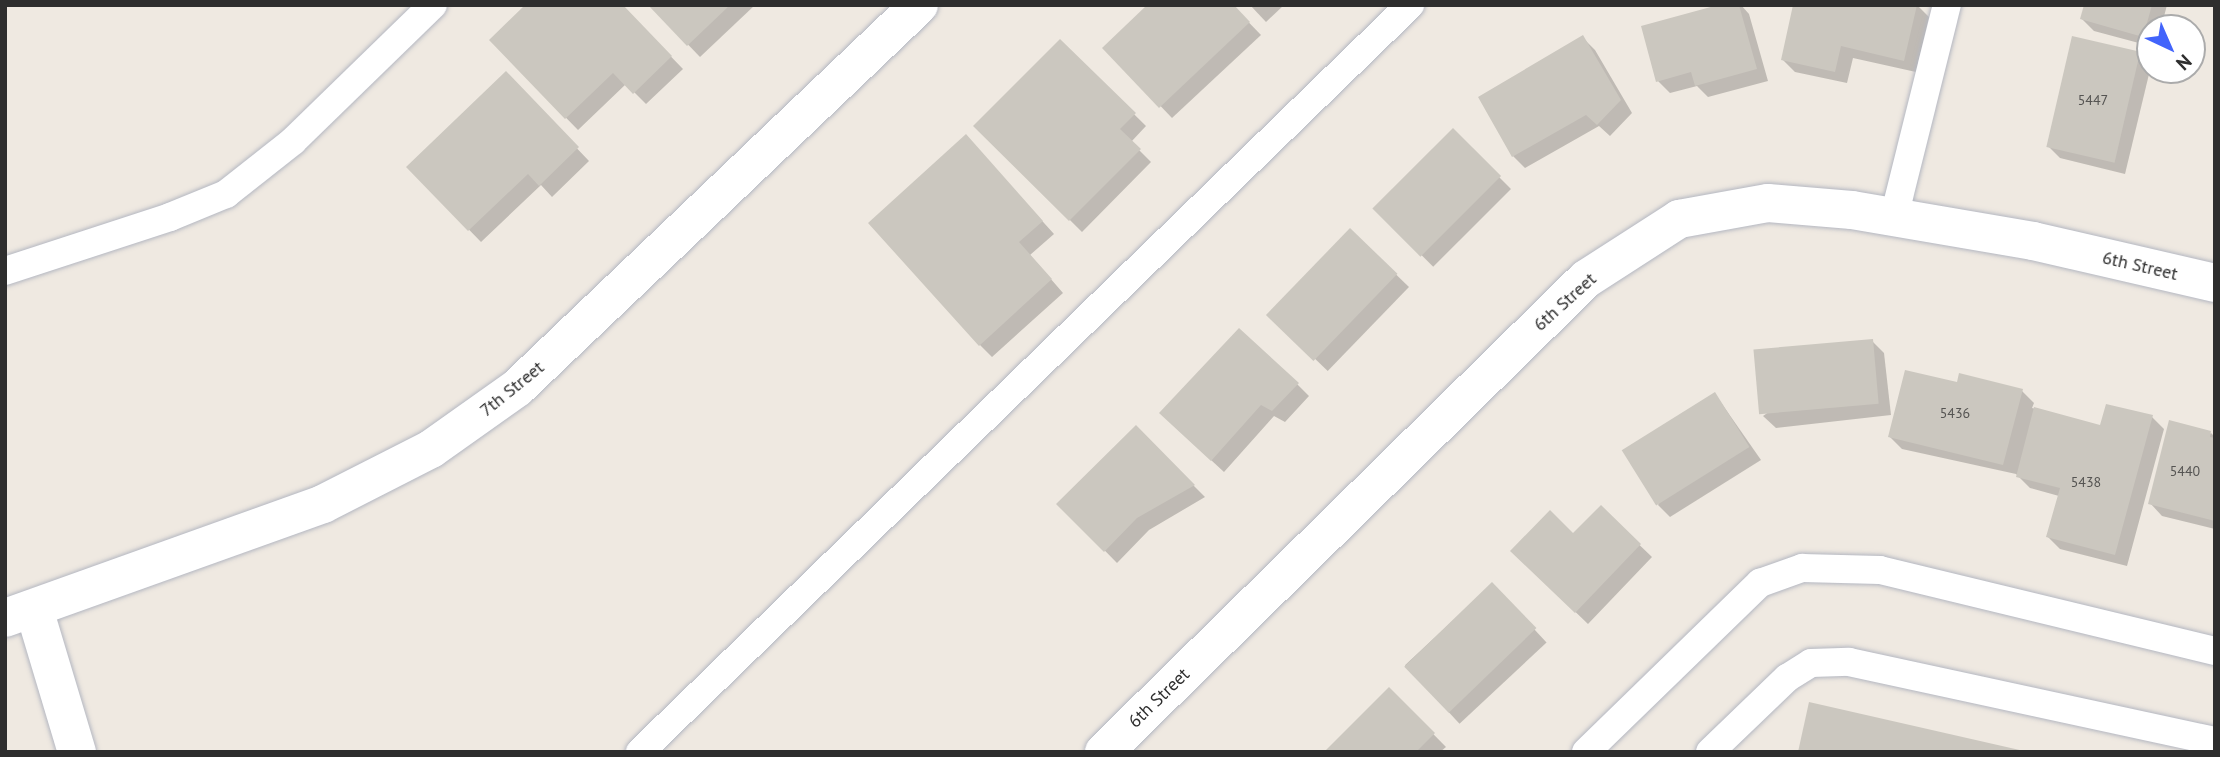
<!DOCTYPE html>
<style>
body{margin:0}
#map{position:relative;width:2220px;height:757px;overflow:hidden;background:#efe9e1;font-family:"PT Sans",sans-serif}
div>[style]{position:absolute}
.shadow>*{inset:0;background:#0003;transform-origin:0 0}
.building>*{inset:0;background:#cbc7bf;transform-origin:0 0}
.roads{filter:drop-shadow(0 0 2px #b4b7c1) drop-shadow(0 0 2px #b4b7c1)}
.lane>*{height:28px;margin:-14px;padding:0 14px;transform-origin:14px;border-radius:14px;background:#fff}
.street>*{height:38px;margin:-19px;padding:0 19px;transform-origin:19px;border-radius:19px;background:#fff}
span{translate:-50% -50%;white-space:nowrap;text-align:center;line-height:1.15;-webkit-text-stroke:6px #fff;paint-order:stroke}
.number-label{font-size:14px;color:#555452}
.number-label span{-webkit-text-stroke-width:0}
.street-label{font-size:18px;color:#2e2e2e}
.frame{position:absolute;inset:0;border:7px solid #2e2e2e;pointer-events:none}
.north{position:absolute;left:2136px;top:14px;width:70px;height:70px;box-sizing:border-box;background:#fff;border:2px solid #ababab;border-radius:50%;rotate:136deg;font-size:19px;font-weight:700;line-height:28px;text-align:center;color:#2e2e2e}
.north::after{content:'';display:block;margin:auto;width:24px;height:32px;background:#4264fb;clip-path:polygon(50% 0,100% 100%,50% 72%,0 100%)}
</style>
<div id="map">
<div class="shadow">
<div style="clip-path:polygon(621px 5px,683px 69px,646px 104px,626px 84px,578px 130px,491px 41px)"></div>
<div style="clip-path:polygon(650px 5px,755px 5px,700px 57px)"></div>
<div style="clip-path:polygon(1232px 5px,1261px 35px,1172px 118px,1105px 48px)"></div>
<div style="clip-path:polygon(1250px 5px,1284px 5px,1266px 22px)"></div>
<div style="clip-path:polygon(1724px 5px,1741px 5px,1749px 14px,1768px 81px,1708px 97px,1697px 86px,1670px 93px,1658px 81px)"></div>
<div style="clip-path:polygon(1795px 5px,1917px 5px,1929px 17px,1916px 72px,1853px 58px,1847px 83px,1795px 72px,1783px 60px)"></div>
<div style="clip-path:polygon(2086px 5px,2167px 5px,2161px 28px,2150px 28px,2150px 46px,2094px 31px,2082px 19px)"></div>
<div style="clip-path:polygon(1583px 38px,1595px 50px,1632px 113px,1610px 136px,1599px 126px,1525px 168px,1513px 156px)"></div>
<div style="clip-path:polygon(1060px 41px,1146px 126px,1131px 142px,1151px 162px,1082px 232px,975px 126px)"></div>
<div style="clip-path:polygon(2139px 54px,2150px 70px,2125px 174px,2060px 158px,2048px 146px)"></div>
<div style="clip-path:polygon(506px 74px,589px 161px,552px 197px,541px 185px,481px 242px,408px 167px)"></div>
<div style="left:1453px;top:131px;width:82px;height:110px;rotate:45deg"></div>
<div style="clip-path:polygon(977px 149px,1054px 234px,1030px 255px,1063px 293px,992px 357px,980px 345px)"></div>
<div style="left:1350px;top:230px;width:82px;height:117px;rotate:44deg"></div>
<div style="clip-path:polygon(1872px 341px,1884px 353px,1891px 415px,1776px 428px,1763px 416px)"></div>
<div style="clip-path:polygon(1297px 384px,1309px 396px,1285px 422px,1274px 416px,1224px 472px,1173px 425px)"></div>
<div style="clip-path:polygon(1958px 385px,2022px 391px,2034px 403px,2032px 408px,2101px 427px,2152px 417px,2164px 429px,2127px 566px,2060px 549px,2048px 537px,2059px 496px,2030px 488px,2016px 474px,1902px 449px,1890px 437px)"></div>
<div style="clip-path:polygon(1715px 394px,1761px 460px,1670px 517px,1658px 505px)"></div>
<div style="clip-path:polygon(1136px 428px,1205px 497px,1149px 530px,1117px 563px,1059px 504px)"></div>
<div style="clip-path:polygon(2211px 433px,2215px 437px,2215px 529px,2162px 516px,2150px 503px)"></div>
<div style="clip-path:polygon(1601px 508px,1652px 557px,1588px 624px,1512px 551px,1573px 535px)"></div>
<div style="left:1492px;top:584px;width:80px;height:119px;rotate:47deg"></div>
<div style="clip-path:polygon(1389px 689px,1446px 747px,1440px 752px,1326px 752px)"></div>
</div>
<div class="building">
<div style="clip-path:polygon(525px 5px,623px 5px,672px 56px,633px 94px,613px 73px,565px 119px,489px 40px)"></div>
<div style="clip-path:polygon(648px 5px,730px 5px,687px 46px)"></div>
<div style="clip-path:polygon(1147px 5px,1234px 5px,1250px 22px,1159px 108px,1102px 48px)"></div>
<div style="clip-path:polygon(1718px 5px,1739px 5px,1757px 69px,1695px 86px,1691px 72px,1656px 82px,1641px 26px)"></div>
<div style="clip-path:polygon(1793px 5px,1917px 5px,1904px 61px,1841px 46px,1835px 72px,1781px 60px)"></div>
<div style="clip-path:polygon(2084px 5px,2152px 5px,2143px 37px,2080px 19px)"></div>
<div style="clip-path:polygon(1583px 35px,1621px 100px,1597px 125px,1586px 115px,1512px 157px,1478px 97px)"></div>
<div style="left:2072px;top:36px;width:70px;height:114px;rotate:13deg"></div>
<div style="clip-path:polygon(1060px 39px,1136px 113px,1120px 129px,1141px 149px,1069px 221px,973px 126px)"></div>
<div style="clip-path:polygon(506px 71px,579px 147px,539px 186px,528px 174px,468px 231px,406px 167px)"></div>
<div style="left:1453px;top:128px;width:68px;height:114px;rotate:45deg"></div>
<div style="clip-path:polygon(966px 134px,1043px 221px,1019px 242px,1052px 279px,979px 346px,868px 223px)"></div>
<div style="left:1350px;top:228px;width:66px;height:121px;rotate:44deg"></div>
<div style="clip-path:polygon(1239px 328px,1299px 383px,1272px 411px,1261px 405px,1211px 461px,1159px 413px)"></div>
<div style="left:1873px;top:339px;width:65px;height:120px;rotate:85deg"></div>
<div style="clip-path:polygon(1905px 370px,1957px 382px,1959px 373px,2023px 389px,2003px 465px,1888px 437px)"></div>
<div style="left:1715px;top:392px;width:65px;height:110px;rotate:58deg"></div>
<div style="clip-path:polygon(2106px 404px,2153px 415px,2115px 555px,2046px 537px,2060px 488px,2016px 477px,2034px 407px,2100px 425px)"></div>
<div style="clip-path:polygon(2169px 420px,2211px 431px,2210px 437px,2215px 438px,2215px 521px,2148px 504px)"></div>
<div style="clip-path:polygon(1136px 425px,1195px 485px,1137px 518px,1104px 552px,1056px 504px)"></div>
<div style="clip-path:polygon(1601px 505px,1641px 544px,1575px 613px,1510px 551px,1550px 510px,1573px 533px)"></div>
<div style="left:1492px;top:582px;width:64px;height:122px;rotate:46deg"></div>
<div style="clip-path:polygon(1389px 687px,1435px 733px,1416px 752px,1324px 752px)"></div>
<div style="clip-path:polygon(1809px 702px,2024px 751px,2024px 752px,1798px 752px)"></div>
</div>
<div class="roads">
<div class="lane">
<div style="left:1894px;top:217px;width:219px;rotate:-76deg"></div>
<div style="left:5px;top:271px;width:174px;rotate:-18.1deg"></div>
<div style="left:170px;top:217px;width:61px;rotate:-22.3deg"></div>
<div style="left:226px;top:194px;width:85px;rotate:-38.3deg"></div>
<div style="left:293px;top:141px;width:195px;rotate:-44.2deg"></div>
<div style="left:640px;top:752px;width:1073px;rotate:-44.13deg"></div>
<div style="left:1586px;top:752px;width:243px;rotate:-44.2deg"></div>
<div style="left:1760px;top:583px;width:45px;rotate:-19.7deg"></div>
<div style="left:1802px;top:568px;width:78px;rotate:1.5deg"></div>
<div style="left:1880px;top:570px;width:345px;rotate:13.6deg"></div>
<div style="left:1710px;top:752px;width:107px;rotate:-43.9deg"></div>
<div style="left:1787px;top:678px;width:28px;rotate:-32deg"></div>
<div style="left:1811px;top:663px;width:38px;rotate:-2deg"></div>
<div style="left:1849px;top:662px;width:374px;rotate:12.2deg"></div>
</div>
<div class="street">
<div style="left:34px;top:609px;width:149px;rotate:73.3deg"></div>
<div style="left:5px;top:618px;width:338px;rotate:-19.7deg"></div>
<div style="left:323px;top:504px;width:121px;rotate:-27deg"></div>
<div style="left:431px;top:449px;width:105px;rotate:-35.3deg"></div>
<div style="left:517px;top:388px;width:555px;rotate:-43.61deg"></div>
<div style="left:1104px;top:752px;width:675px;rotate:-44.46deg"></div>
<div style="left:1586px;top:279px;width:111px;rotate:-32.8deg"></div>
<div style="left:1679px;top:219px;width:90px;rotate:-10.2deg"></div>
<div style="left:1768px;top:203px;width:84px;rotate:4.8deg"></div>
<div style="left:1852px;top:210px;width:184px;rotate:9.7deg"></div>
<div style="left:2033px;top:241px;width:187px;rotate:13deg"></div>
</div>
</div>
<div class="number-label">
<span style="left:2093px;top:100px">5447</span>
<span style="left:1955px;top:413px">5436</span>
<span style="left:2185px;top:471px">5440</span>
<span style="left:2086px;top:482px">5438</span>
</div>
<div class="street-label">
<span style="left:2140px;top:266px;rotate:13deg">6th Street</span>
<span style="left:1565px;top:302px;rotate:-42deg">6th Street</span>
<span style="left:512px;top:389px;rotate:-39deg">7th Street</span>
<span style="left:1159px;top:698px;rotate:-44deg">6th Street</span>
</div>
<div class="frame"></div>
<div class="north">N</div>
</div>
